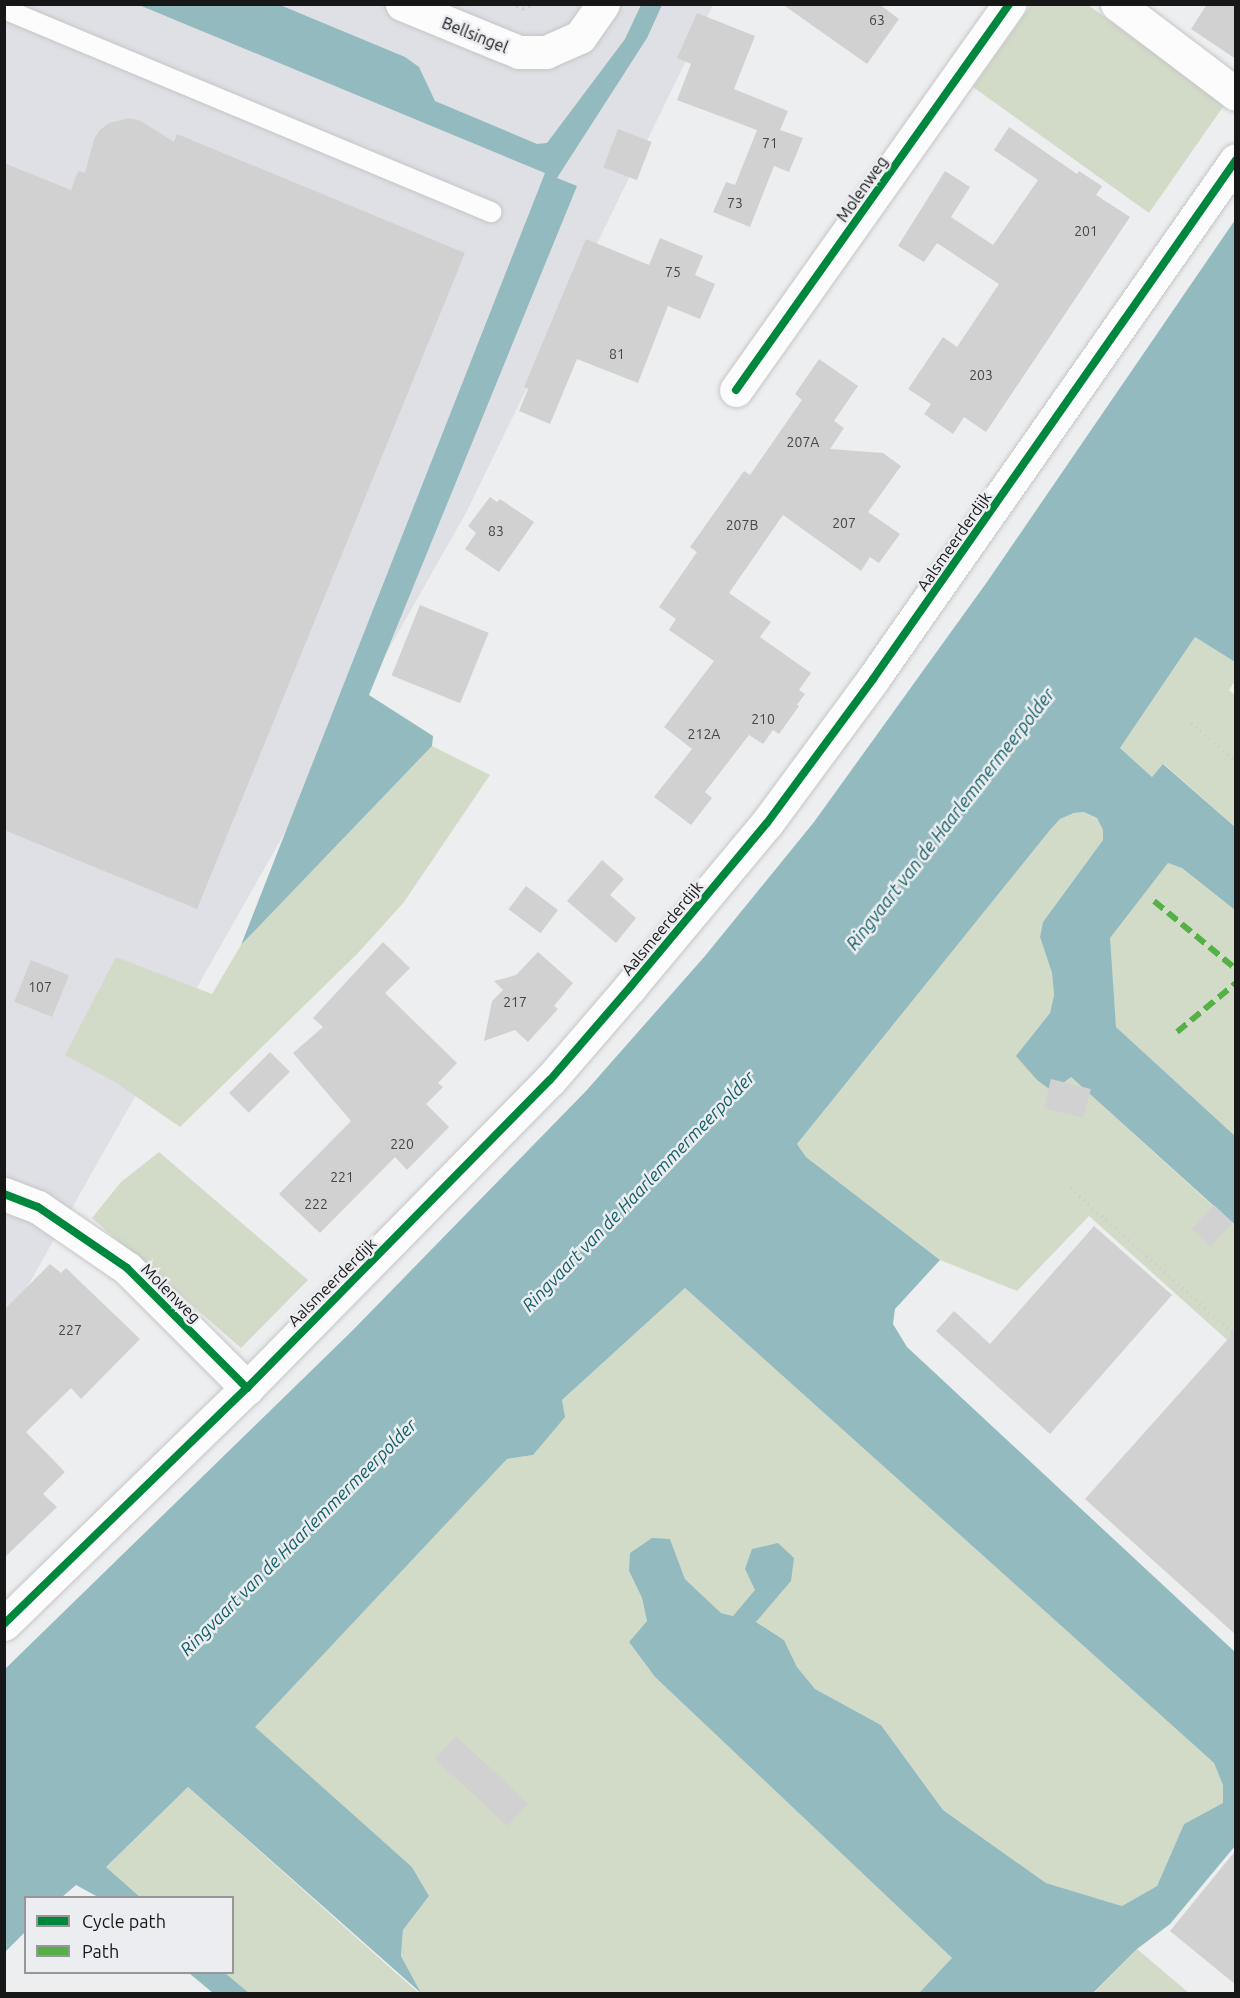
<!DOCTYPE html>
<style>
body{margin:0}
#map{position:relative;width:1240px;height:1998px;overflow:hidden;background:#edeeef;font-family:Ubuntu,sans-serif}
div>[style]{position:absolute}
.built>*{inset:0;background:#dee0e5}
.green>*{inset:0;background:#d2dbc8}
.water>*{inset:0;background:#93babe}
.building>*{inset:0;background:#d2d1d1;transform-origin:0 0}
.path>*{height:4px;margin-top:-2px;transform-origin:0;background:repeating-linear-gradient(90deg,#cecfcf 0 1.5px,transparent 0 6px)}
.roads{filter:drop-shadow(0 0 2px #c5c6c7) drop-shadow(0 0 2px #c5c6c7)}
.service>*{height:20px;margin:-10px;padding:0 10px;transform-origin:10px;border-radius:10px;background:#fcfcfd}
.minor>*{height:33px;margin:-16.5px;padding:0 16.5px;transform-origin:16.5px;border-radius:16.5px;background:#fcfcfd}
.quiet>*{height:6px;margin-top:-3px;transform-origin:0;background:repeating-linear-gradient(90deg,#55b145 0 12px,transparent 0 18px)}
.cycleway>*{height:8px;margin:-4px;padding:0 4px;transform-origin:4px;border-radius:4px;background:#00873e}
span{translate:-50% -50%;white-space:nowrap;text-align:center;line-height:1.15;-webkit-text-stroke:5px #ecedf0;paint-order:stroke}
.number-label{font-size:14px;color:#464646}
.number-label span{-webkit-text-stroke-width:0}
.street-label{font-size:16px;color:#171718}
.water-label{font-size:18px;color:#0f5f66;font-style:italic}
.frame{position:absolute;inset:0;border:6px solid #171718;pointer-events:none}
.legend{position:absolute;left:24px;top:1896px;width:210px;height:78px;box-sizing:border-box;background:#ecedf0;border:2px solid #97979a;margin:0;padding:8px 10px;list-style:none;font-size:18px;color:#171718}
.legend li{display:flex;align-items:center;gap:12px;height:30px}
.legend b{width:30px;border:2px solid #97979a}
</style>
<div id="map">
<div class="built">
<div style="clip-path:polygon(5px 5px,713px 5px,467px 511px,5px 1326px)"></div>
</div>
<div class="green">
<div style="clip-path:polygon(1031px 5px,1088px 5px,1225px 104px,1149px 213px,973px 87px)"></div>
<div style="clip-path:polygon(1195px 637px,1235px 662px,1235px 681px,1229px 690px,1236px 696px,1235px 827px,1164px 764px,1152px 777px,1120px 748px)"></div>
<div style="clip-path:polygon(432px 746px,490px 775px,404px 902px,358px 953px,180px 1127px,115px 1082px,65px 1055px,116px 957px,212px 994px,241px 945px)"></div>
<div style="clip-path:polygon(1084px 812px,1097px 818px,1103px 830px,1103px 840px,1043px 922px,1040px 937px,1052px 973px,1054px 995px,1050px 1013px,1017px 1056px,1071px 1077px,1235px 1226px,1235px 1347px,1089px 1216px,1017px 1291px,940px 1260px,806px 1157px,797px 1144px,1050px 830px,1060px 819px,1074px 813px)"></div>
<div style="clip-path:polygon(1168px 863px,1182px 868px,1235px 910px,1235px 1136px,1116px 1027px,1109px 938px)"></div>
<div style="clip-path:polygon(159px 1152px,308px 1280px,241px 1348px,92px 1218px,121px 1182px)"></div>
<div style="clip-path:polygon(685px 1288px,1214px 1763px,1224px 1785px,1223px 1803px,1184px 1824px,1157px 1886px,1122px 1906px,1046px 1883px,943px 1810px,881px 1725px,815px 1689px,797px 1667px,784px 1640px,756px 1622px,791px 1581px,745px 1569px,756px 1590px,733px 1616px,721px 1613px,685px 1579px,670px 1539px,629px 1571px,642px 1598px,647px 1621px,629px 1642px,655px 1677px,952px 1958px,919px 1993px,421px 1993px,401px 1956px,403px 1930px,429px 1896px,412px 1867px,254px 1727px,507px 1459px,533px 1455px,562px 1400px)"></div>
<div style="clip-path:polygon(188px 1787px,396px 1973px,419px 1993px,249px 1993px,225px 1973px,232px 1972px,232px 1898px,140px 1897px,106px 1867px)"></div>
<div style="clip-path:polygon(1137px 1949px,1189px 1993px,1093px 1994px)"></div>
</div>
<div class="water">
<div style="clip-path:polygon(139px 5px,280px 5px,405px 57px,419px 67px,435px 101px,537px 144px,547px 143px,625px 39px,641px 5px,662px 5px,647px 38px,557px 178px,577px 186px,369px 695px,433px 736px,432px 746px,241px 945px,545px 173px)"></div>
<div style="clip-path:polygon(1235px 220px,1235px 662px,1195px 637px,1120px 748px,1152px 777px,1163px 764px,1235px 827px,1235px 910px,1182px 868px,1168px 863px,1110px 938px,1116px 1027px,1235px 1136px,1235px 1225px,1071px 1077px,1052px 1091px,1037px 1080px,1016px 1056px,1050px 1013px,1054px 995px,1052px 973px,1040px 937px,1043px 922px,1103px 840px,1103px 830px,1097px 818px,1084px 812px,1074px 813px,1060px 819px,1050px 830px,797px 1144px,806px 1157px,940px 1260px,895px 1309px,893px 1324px,907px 1347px,1235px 1652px,1235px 1846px,1170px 1924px,1137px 1949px,1093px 1993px,919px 1993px,952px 1958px,655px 1677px,629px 1642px,647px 1621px,642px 1598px,629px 1571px,630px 1553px,652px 1538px,670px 1539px,685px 1579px,721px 1613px,733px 1616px,755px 1590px,745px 1569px,752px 1549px,778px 1543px,794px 1558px,791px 1581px,756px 1622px,784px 1640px,797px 1667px,815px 1689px,881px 1725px,943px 1810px,1046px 1883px,1122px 1906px,1157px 1886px,1184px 1824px,1223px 1803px,1223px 1785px,1214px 1763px,685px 1288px,562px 1400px,565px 1417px,533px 1455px,507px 1459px,255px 1727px,412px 1867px,429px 1896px,403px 1930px,401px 1956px,421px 1993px,188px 1787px,106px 1867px,140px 1897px,98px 1897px,76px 1885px,62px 1897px,26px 1898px,25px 1932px,5px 1952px,5px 1669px,353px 1330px,586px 1091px,705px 956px,814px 822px,987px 582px)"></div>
<div style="clip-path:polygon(189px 1973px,225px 1973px,249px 1993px,213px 1993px)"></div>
</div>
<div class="building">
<div style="clip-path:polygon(782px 4px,879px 4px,899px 19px,867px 64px)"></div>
<div style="clip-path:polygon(1207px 4px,1236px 4px,1236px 59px,1191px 29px)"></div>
<div style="clip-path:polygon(697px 13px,755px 36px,734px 89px,788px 111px,780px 130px,803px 138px,789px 172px,774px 166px,750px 227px,713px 212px,726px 182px,735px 185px,757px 130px,677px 100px,691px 64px,677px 58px)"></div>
<div style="clip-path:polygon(130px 118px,141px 121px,174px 142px,177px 134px,465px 253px,197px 909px,4px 830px,4px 163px,71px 190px,78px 171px,85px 173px,94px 139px,100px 130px,109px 123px)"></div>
<div style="clip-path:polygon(1009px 127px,1077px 174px,1079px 171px,1102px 186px,1096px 195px,1130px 217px,986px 432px,964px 417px,953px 434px,924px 414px,931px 404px,908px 389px,943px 337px,957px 347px,999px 284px,937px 243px,924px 262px,898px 246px,945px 171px,970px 187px,951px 217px,993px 245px,1038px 180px,994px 150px)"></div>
<div style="left:618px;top:129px;width:36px;height:41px;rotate:21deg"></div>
<div style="clip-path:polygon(660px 238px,703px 256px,695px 275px,715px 284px,700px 319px,668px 306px,638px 383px,577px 359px,550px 424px,519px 411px,528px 389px,524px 387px,586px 239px,649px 265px)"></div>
<div style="clip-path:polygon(819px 359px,858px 386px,834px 421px,844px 428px,830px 449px,883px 453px,901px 466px,868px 512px,900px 534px,879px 563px,870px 557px,861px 571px,783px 515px,729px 593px,771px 622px,760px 637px,811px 673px,799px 690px,805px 694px,797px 705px,799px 706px,779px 734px,773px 730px,763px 744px,749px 735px,705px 792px,712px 798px,691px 825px,654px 797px,692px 749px,664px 727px,714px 661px,669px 630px,676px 619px,659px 607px,697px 552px,690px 547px,744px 471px,750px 475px,802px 400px,795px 394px)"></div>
<div style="clip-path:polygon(490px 497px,497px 502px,500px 499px,534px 522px,499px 572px,465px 549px,476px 533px,468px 526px)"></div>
<div style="left:420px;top:605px;width:74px;height:76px;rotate:22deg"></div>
<div style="clip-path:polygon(602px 860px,624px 879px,610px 895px,636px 918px,616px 943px,567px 901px)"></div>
<div style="left:526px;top:886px;width:40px;height:29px;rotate:37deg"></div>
<div style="clip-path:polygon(383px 942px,410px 968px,385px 993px,457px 1063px,438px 1083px,443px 1087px,426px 1104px,449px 1127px,407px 1170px,395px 1157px,320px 1233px,279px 1194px,351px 1121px,293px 1053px,323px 1027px,313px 1018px)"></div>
<div style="clip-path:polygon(538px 952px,573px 983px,554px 1006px,558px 1009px,528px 1042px,515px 1030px,484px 1041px,492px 1001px,503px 990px,494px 981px,516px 975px)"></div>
<div style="left:31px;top:960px;width:41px;height:45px;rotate:22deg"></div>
<div style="left:270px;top:1052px;width:28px;height:58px;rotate:45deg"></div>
<div style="left:1051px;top:1079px;width:41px;height:30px;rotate:14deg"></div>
<div style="left:1214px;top:1205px;width:26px;height:33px;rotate:43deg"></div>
<div style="clip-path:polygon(1094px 1226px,1172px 1295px,1050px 1434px,936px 1331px,954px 1311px,990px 1344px)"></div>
<div style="clip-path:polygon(50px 1264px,61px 1273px,66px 1268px,140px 1339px,81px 1399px,71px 1388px,26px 1432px,65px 1472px,43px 1494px,57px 1507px,4px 1558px,4px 1310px)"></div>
<div style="clip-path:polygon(1236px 1330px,1236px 1635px,1085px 1499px)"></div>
<div style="left:456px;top:1736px;width:99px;height:31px;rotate:43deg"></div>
<div style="clip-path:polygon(1236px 1850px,1236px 1985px,1170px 1931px)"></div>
</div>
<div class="path">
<div style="left:511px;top:4px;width:13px;rotate:23deg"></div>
<div style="left:523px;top:9px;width:13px;rotate:-23deg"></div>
<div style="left:1191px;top:723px;width:60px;rotate:40.9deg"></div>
<div style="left:1070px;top:1188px;width:222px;rotate:41.7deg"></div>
</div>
<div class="roads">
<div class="service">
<div style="left:4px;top:9px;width:528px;rotate:22.63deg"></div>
</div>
<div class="minor">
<div style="left:402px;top:4px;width:126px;rotate:22.3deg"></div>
<div style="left:519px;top:52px;width:27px"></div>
<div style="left:546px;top:52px;width:37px;rotate:-24deg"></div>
<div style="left:580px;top:37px;width:40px;rotate:-55.1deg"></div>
<div style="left:1117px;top:4px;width:149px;rotate:37.1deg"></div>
<div style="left:736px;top:390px;width:473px;rotate:-54.7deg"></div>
<div style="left:4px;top:1194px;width:36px;rotate:21deg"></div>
<div style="left:38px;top:1207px;width:108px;rotate:34.4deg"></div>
<div style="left:127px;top:1268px;width:170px;rotate:45deg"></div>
<div style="left:4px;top:1624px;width:339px;rotate:-44.2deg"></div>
<div style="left:247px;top:1388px;width:432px;rotate:-45.5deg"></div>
<div style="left:550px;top:1080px;width:124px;rotate:-49.2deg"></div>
<div style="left:631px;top:986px;width:212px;rotate:-50.2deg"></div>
<div style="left:767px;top:823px;width:179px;rotate:-53.6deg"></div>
<div style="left:873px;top:679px;width:633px;rotate:-55.03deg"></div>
</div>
</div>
<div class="quiet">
<div style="left:1154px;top:901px;width:107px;rotate:39.7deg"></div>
<div style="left:1177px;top:1032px;width:77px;rotate:-39.7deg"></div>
</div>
<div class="cycleway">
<div style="left:736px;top:390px;width:473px;rotate:-54.7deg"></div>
<div style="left:4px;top:1194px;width:36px;rotate:21deg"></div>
<div style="left:38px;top:1207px;width:108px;rotate:34.4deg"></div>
<div style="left:127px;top:1268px;width:170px;rotate:45deg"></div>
<div style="left:4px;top:1624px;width:339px;rotate:-44.2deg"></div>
<div style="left:247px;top:1388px;width:432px;rotate:-45.5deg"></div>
<div style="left:550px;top:1080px;width:124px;rotate:-49.2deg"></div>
<div style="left:631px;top:986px;width:212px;rotate:-50.2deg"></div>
<div style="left:767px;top:823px;width:179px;rotate:-53.6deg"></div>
<div style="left:873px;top:679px;width:633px;rotate:-55.03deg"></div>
</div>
<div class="number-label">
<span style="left:877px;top:20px">63</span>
<span style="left:770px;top:143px">71</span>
<span style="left:735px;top:203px">73</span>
<span style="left:1086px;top:231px">201</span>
<span style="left:673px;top:272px">75</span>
<span style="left:617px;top:354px">81</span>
<span style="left:981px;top:375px">203</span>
<span style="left:803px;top:442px">207A</span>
<span style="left:844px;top:523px">207</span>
<span style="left:742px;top:525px">207B</span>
<span style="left:496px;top:531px">83</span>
<span style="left:763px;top:719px">210</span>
<span style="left:704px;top:734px">212A</span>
<span style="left:40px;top:987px">107</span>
<span style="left:515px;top:1002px">217</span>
<span style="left:402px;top:1144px">220</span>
<span style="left:342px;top:1177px">221</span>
<span style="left:316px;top:1204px">222</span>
<span style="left:70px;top:1330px">227</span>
</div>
<div class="street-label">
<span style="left:475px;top:35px;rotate:22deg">Bellsingel</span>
<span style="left:862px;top:189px;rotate:-55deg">Molenweg</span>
<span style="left:954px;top:541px;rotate:-55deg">Aalsmeerderdijk</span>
<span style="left:662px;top:928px;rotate:-50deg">Aalsmeerderdijk</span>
<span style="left:332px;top:1282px;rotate:-45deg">Aalsmeerderdijk</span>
<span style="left:171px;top:1293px;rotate:45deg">Molenweg</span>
</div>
<div class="water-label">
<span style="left:950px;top:819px;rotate:-52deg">Ringvaart van de Haarlemmermeerpolder</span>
<span style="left:638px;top:1191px;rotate:-46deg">Ringvaart van de Haarlemmermeerpolder</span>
<span style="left:298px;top:1537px;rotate:-45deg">Ringvaart van de Haarlemmermeerpolder</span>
</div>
<div class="frame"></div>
<ul class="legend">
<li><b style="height:8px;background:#00873e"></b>Cycle path</li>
<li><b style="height:8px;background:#55b145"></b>Path</li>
</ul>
</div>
